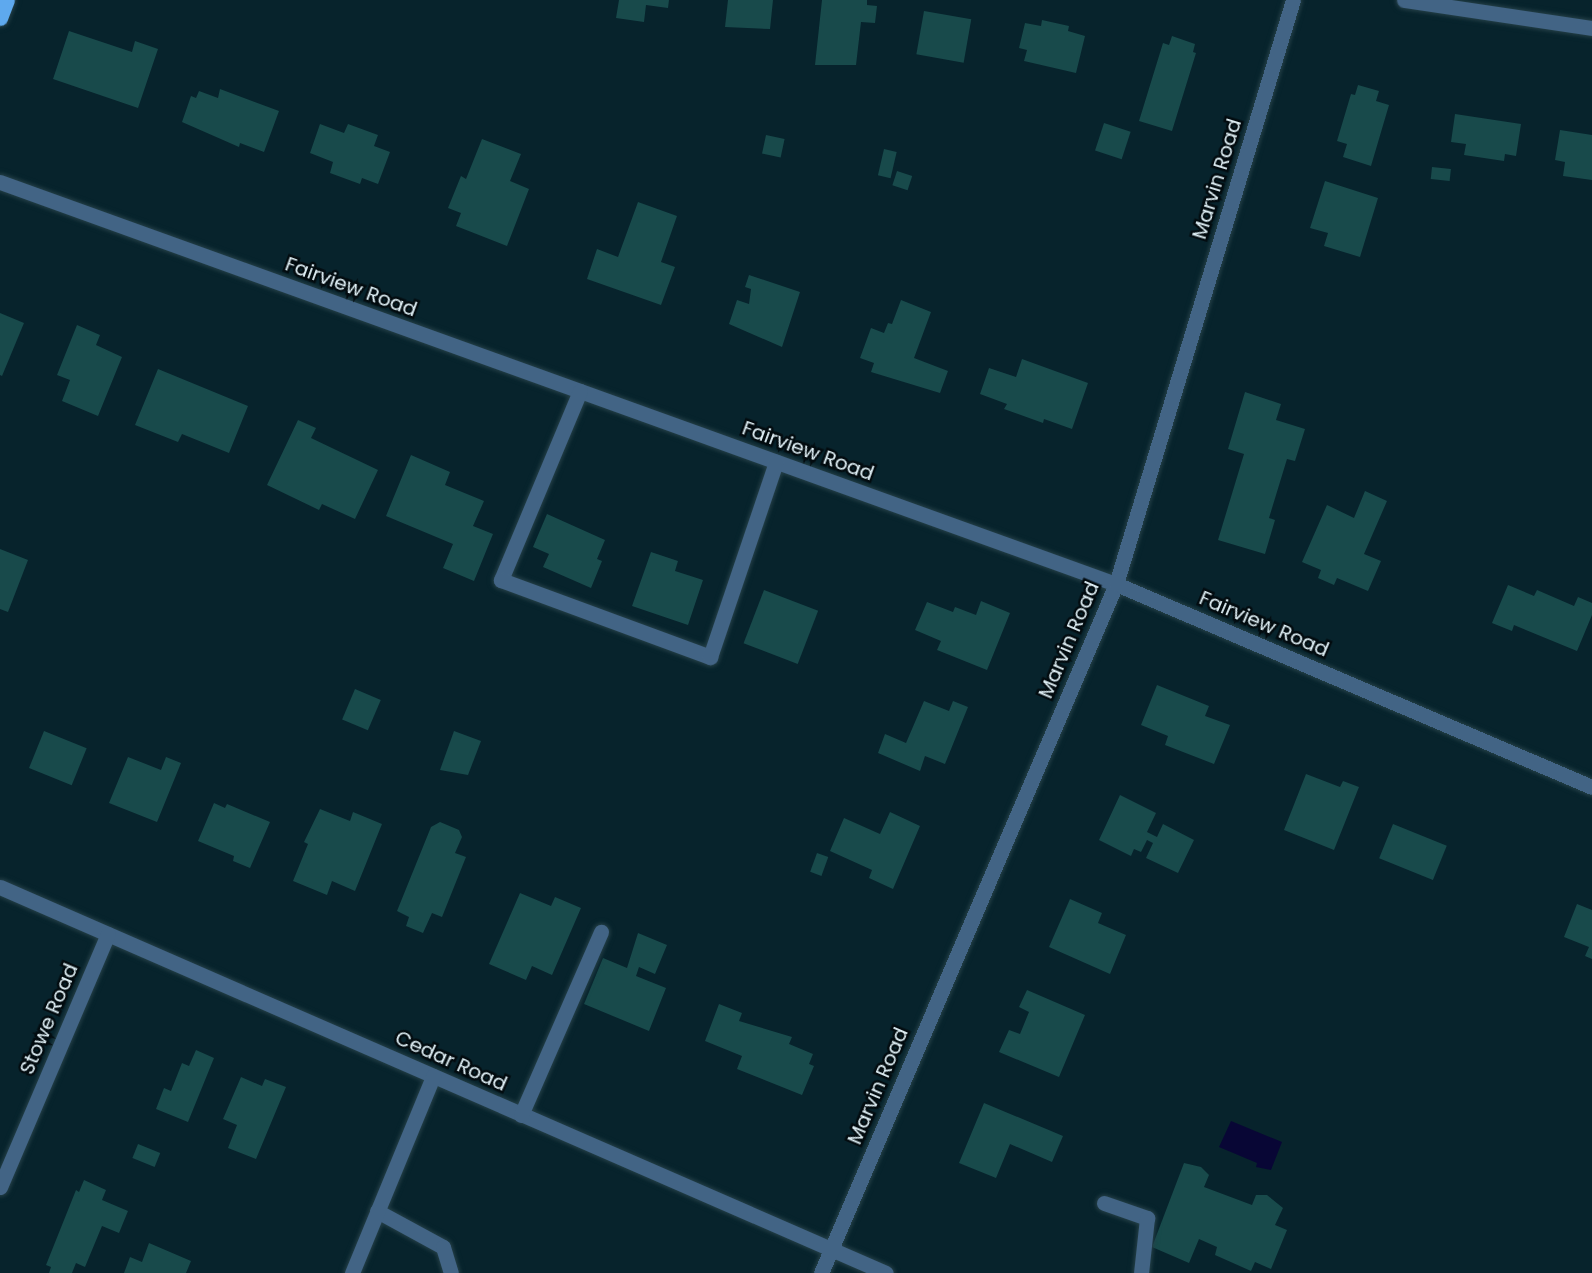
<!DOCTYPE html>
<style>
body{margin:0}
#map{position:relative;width:1592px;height:1273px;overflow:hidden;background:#07232c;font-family:Poppins,sans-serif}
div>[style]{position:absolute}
.water>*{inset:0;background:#080635}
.building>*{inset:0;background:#184a4b;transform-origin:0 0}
.roads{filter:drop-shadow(0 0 2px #254048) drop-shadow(0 0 2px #254048)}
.minor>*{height:15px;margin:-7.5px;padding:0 7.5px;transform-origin:7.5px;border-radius:7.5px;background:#426485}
.major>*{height:15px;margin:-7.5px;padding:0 7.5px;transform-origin:7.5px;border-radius:7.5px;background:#5ea9ee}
span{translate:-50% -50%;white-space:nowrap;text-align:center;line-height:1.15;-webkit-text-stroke:5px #020b0f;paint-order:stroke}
.street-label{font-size:20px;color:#e0f0f6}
</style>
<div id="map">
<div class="water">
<div style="clip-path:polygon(1231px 1121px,1282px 1142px,1271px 1170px,1256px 1167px,1257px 1163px,1219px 1147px)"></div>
</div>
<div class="building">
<div style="clip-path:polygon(619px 0,669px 0,668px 8px,646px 5px,644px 22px,616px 18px)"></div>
<div style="clip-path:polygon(728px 0,773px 0,770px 29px,725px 27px)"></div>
<div style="clip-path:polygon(822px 0,867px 0,867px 5px,877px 6px,875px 23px,861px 22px,856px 65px,815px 65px)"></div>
<div style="left:924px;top:11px;width:48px;height:44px;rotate:10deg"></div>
<div style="clip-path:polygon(1042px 20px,1069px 26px,1068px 31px,1085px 36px,1076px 73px,1024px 61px,1027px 50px,1019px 48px,1025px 23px,1041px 26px)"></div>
<div style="clip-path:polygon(69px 31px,132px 52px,135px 41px,158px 49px,138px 108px,53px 79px)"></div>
<div style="clip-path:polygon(1172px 36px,1195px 44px,1193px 52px,1196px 53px,1172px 131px,1139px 121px,1163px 43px,1169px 45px)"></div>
<div style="clip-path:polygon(1358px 85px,1379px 91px,1376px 101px,1389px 105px,1371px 166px,1343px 157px,1347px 144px,1337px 141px,1351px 94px,1355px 95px)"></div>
<div style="clip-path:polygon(220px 89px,279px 111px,264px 152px,240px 143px,239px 147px,182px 122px,191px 96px,196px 98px,199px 91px,218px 98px)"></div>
<div style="clip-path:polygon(1455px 114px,1521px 124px,1516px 156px,1505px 154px,1504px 161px,1464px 155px,1466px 144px,1451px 142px)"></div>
<div style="left:1104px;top:123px;width:28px;height:29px;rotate:18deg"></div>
<div style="clip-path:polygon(320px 124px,344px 133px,348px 124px,378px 135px,374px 146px,390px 152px,378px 184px,362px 178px,360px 184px,330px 173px,333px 162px,310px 153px)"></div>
<div style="clip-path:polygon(1560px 130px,1592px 135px,1592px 180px,1563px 176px,1565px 162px,1555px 160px)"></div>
<div style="left:766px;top:135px;width:19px;height:19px;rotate:12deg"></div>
<div style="clip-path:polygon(482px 139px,521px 154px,510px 181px,529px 189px,507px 246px,456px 226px,461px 213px,448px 208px,461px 176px,466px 179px)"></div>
<div style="left:884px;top:149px;width:13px;height:27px;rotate:13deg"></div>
<div style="left:1432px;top:167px;width:19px;height:12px;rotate:6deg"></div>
<div style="left:897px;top:171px;width:16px;height:15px;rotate:18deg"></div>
<div style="clip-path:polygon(1325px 181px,1378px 198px,1360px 257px,1324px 246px,1328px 233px,1310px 228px)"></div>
<div style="clip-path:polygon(638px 202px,677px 216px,661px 262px,675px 267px,661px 305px,587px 279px,597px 249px,618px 257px)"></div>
<div style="clip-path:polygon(749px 275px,800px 292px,782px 347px,729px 324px,737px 300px,749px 304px,751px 289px,745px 287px)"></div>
<div style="clip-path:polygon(901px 300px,931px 312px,914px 358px,948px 371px,940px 393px,871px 372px,874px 363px,860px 358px,871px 328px,884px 333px,888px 323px,892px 324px)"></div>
<div style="clip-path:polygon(0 313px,24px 323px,2px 376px,0 375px)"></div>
<div style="clip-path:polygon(77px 325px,100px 335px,96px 345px,122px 357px,98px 416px,62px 401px,70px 380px,57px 375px)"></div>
<div style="clip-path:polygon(1022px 359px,1088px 383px,1072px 429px,1044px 419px,1043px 423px,1004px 409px,1007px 404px,980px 394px,989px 368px,1016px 377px)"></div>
<div style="clip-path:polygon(158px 369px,248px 406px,229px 453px,182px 434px,178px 442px,135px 425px)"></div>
<div style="clip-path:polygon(1245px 392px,1281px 404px,1276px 420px,1305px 429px,1295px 461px,1287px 459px,1269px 518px,1275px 520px,1265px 554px,1218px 540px,1244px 454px,1228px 449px)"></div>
<div style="clip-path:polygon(298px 420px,316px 428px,311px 438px,378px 470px,355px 519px,322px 504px,319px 510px,267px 485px)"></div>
<div style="clip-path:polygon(411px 455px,450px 472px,445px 485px,484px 501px,473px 526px,493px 534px,474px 581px,443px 568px,453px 544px,386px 516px)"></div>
<div style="clip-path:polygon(1365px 491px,1387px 501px,1364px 554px,1381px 561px,1368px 591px,1337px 578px,1334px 585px,1318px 578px,1321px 570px,1302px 562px,1327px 505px,1354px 518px)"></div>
<div style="clip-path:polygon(547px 514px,605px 540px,597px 559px,602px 561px,591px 588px,543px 567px,549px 554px,533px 547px)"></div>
<div style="clip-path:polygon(0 549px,28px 560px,8px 612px,0 609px)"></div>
<div style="clip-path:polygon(651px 552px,678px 561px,675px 571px,703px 580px,688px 625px,632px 606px)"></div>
<div style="clip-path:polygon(1508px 585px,1534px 596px,1537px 590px,1574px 606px,1578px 597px,1592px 603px,1592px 615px,1577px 651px,1514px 625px,1512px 631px,1492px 623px)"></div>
<div style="left:764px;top:590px;width:58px;height:57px;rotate:21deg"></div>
<div style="clip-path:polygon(981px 601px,1010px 613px,987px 670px,937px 650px,941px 641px,915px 630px,927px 602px,953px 612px,955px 607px,976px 615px)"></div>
<div style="clip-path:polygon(1157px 685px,1209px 706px,1205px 716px,1230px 725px,1214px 764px,1165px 745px,1168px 736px,1141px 725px)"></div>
<div style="left:355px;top:689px;width:28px;height:33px;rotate:23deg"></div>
<div style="clip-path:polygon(924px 701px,949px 711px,953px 701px,968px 707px,945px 764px,925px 756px,920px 771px,878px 753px,885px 734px,906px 743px)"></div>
<div style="left:44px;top:731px;width:46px;height:40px;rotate:22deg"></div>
<div style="clip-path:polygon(454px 731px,481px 741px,468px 775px,440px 770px)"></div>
<div style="clip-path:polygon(128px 757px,161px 770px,166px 757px,181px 763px,157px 822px,109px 803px)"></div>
<div style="clip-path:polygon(1306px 774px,1340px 787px,1343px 781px,1359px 787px,1334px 850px,1284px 830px)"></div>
<div style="clip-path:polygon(1120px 795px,1156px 813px,1147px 832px,1157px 837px,1163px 824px,1194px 840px,1178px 873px,1146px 858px,1153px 843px,1147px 840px,1141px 852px,1134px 849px,1131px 856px,1099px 840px)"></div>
<div style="clip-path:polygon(214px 803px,225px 808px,227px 804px,270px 822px,250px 868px,233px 861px,234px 856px,198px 841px)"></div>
<div style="clip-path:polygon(320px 809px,350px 821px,353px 812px,382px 824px,355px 891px,332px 881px,327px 895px,293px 881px,308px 844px,304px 842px)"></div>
<div style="clip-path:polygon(890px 812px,920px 826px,893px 889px,869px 878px,872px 870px,830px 851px,844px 818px,880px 834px)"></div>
<div style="clip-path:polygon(440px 822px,459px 830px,462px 837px,455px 853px,466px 857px,442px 917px,432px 913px,423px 933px,406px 926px,409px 917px,397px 911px,431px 827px)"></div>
<div style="left:1393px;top:824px;width:58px;height:37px;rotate:22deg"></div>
<div style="left:817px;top:853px;width:12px;height:20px;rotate:20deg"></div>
<div style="clip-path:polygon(520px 893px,551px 906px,555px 897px,581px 908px,552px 975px,532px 966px,526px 980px,489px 964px)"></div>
<div style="clip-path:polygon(1070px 899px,1102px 913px,1098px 923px,1126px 935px,1110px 974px,1049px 947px)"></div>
<div style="clip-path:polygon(1577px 904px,1592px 910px,1592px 959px,1585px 956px,1589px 947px,1564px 937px)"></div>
<div style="clip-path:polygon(638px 933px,667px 945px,655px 974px,639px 967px,636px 976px,666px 988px,649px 1031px,584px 1004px,603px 958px,627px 968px)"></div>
<div style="clip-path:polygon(1027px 990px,1085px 1015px,1059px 1077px,999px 1052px,1009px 1030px,1020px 1034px,1029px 1012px,1019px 1007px)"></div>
<div style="clip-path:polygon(719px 1004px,742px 1013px,739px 1021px,792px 1037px,789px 1044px,813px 1054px,809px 1064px,814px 1066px,802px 1095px,737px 1069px,742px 1056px,705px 1041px)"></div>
<div style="clip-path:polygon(196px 1050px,214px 1058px,188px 1122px,156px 1109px,164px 1088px,171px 1091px,182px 1063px,189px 1066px)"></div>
<div style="clip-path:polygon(241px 1077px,262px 1086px,265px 1079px,286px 1087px,256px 1159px,228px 1148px,237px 1125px,223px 1119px)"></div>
<div style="clip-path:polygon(984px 1103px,1063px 1136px,1052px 1162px,1010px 1144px,996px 1178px,959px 1163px)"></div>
<div style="left:138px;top:1144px;width:24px;height:15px;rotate:22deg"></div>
<div style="clip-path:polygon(1184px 1163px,1201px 1167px,1209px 1175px,1204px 1187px,1252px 1205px,1256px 1195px,1267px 1195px,1283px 1208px,1275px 1225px,1287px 1230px,1271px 1269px,1255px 1262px,1251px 1271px,1215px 1255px,1217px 1247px,1199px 1239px,1189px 1263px,1152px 1247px)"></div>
<div style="clip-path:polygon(84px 1180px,106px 1190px,102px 1200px,128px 1211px,119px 1233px,102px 1226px,85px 1267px,76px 1263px,72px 1273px,49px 1273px,51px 1267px,46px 1265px,76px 1190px,79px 1192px)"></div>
<div style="clip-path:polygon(149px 1243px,191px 1261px,186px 1273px,124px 1273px,130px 1257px,142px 1262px)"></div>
</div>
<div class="roads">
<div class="minor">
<div style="left:1404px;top:0;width:190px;rotate:8.5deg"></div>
<div style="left:0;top:182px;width:1186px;rotate:19.81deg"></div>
<div style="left:1116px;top:584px;width:517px;rotate:23.1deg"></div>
<div style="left:580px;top:391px;width:205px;rotate:112.7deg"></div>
<div style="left:501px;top:580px;width:223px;rotate:20.2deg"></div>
<div style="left:710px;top:657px;width:206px;rotate:-71.3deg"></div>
<div style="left:0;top:887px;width:966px;rotate:23.54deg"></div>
<div style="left:521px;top:1115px;width:200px;rotate:-66.4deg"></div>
<div style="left:0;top:1187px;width:275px;rotate:-66.9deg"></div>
<div style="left:1104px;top:1203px;width:46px;rotate:19.2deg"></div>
<div style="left:1147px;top:1218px;width:55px;rotate:96.2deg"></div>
<div style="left:377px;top:1211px;width:75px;rotate:28.6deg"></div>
<div style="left:443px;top:1247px;width:27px;rotate:73deg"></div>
<div style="left:352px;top:1273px;width:213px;rotate:-67.6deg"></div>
<div style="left:821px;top:1273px;width:749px;rotate:-66.82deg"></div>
<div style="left:1116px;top:584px;width:610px;rotate:-73.14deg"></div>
</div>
<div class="major">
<div style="left:0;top:18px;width:19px;rotate:-69deg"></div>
</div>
</div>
<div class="street-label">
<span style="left:1217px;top:179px;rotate:-73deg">Marvin Road</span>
<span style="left:351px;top:287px;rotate:20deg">Fairview Road</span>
<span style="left:808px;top:451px;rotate:20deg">Fairview Road</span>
<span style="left:1264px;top:624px;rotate:23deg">Fairview Road</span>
<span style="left:1069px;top:640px;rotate:-67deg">Marvin Road</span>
<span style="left:49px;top:1019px;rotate:-67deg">Stowe Road</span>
<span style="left:451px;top:1061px;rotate:24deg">Cedar Road</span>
<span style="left:878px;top:1086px;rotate:-67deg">Marvin Road</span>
</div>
</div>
